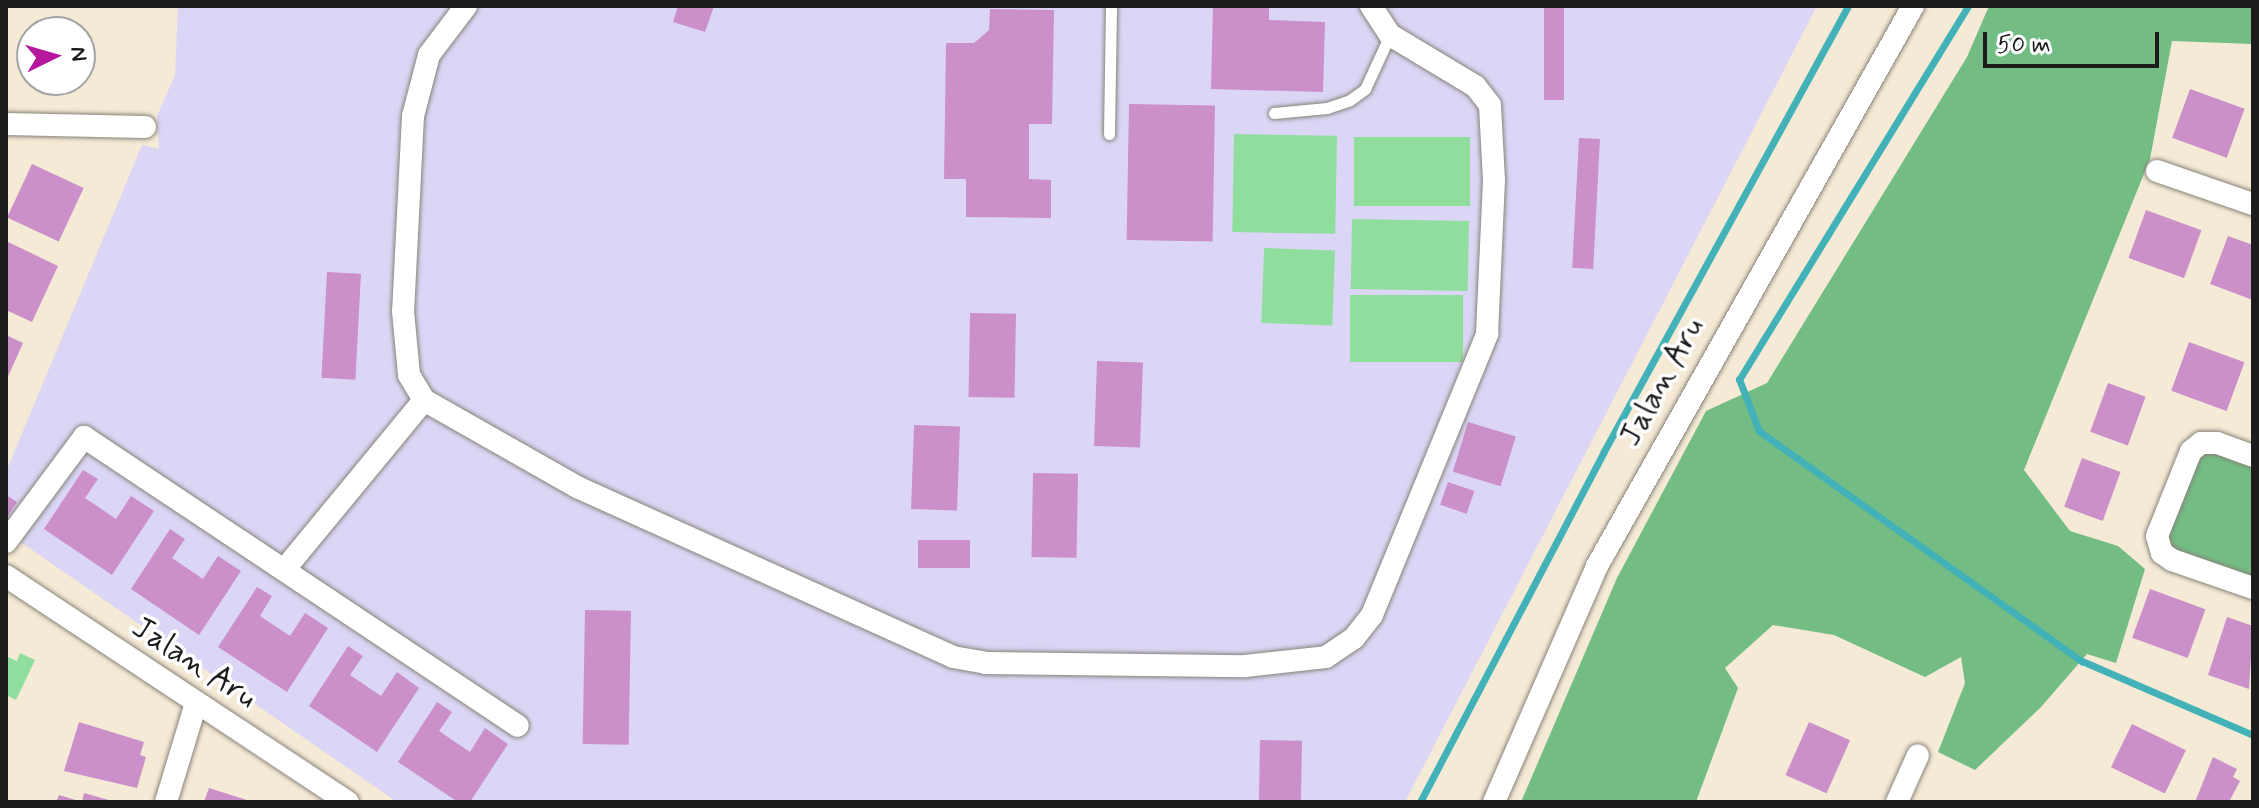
<!DOCTYPE html>
<style>
body{margin:0}
#map{position:relative;width:2259px;height:808px;overflow:hidden;background:#f4ead6;font-family:Mynerve,sans-serif}
div>[style]{position:absolute}
.built>*{inset:0;background:#dcd6f6}
.green>*{inset:0;background:#8fde9d;transform-origin:0 0}
.forest>*{inset:0;background:#73bd84}
.stream>*{height:7px;margin:-3.5px;padding:0 3.5px;transform-origin:3.5px;border-radius:3.5px;background:#42b2b8}
.building>*{inset:0;background:#cb8fc9;transform-origin:0 0}
.roads{filter:drop-shadow(0 0 2px #888379) drop-shadow(0 0 2px #888379)}
.service>*{height:11px;margin:-5.5px;padding:0 5.5px;transform-origin:5.5px;border-radius:5.5px;background:#fff}
.minor>*{height:22px;margin:-11px;padding:0 11px;transform-origin:11px;border-radius:11px;background:#fff}
span{translate:-50% -50%;white-space:nowrap;text-align:center;line-height:1.15;-webkit-text-stroke:7px #fff;paint-order:stroke}
.street-label{font-size:32px;color:#1c1c1c}
.frame{position:absolute;inset:0;border:8px solid #1c1c1c;pointer-events:none}
.north{position:absolute;left:16px;top:16px;width:80px;height:80px;box-sizing:border-box;background:#fff;border:2px solid #a4a4a4;border-radius:50%;rotate:85deg;font-size:22px;font-weight:700;line-height:32px;text-align:center;color:#1c1c1c}
.north::after{content:'';display:block;margin:auto;width:28px;height:36px;background:#b5179e;clip-path:polygon(50% 0,100% 100%,50% 72%,0 100%)}
.scale{position:absolute;left:1983px;top:32px;width:176px;height:36px;box-sizing:border-box;border:4px solid #1c1c1c;border-top:0;padding-left:10px;font-size:24px;line-height:28px;white-space:nowrap;color:#1c1c1c;-webkit-text-stroke:6px #fff;paint-order:stroke}
</style>
<div id="map">
<div class="built">
<div style="clip-path:polygon(178px 6px,1817px 6px,1405px 802px,397px 802px,6px 532px,6px 472px,142px 145px,159px 149px,157px 116px,175px 75px)"></div>
</div>
<div class="green">
<div style="left:1234px;top:134px;width:103px;height:98px;rotate:1deg"></div>
<div style="left:1354px;top:137px;width:116px;height:69px"></div>
<div style="left:1352px;top:219px;width:117px;height:70px;rotate:1deg"></div>
<div style="left:1264px;top:248px;width:71px;height:75px;rotate:2deg"></div>
<div style="left:1350px;top:295px;width:113px;height:67px"></div>
<div style="clip-path:polygon(20px 653px,35px 660px,16px 700px,6px 695px,6px 656px,17px 661px)"></div>
</div>
<div class="forest">
<div style="clip-path:polygon(1989px 6px,2253px 6px,2253px 44px,2172px 41px,2150px 159px,2024px 470px,2070px 531px,2118px 546px,2145px 569px,2116px 663px,2087px 654px,2041px 707px,1975px 770px,1938px 752px,1965px 683px,1961px 657px,1925px 677px,1834px 635px,1773px 625px,1725px 668px,1738px 688px,1696px 802px,1521px 802px,1617px 578px,1706px 411px,1767px 383px,1967px 57px)"></div>
<div style="clip-path:polygon(2218px 451px,2253px 464px,2253px 582px,2180px 557px,2166px 537px,2194px 456px)"></div>
</div>
<div class="stream">
<div style="left:1968px;top:6px;width:438px;rotate:121.5deg"></div>
<div style="left:1739px;top:379px;width:56px;rotate:69deg"></div>
<div style="left:1759px;top:431px;width:397px;rotate:35.5deg"></div>
<div style="left:2082px;top:661px;width:186px;rotate:23.4deg"></div>
<div style="left:1420px;top:802px;width:394px;rotate:-62.3deg"></div>
<div style="left:1603px;top:453px;width:510px;rotate:-61.27deg"></div>
</div>
<div class="building">
<div style="clip-path:polygon(678px 6px,714px 6px,705px 32px,673px 22px)"></div>
<div style="clip-path:polygon(1213px 6px,1269px 6px,1269px 20px,1325px 22px,1323px 92px,1211px 89px)"></div>
<div style="left:1544px;top:6px;width:20px;height:94px"></div>
<div style="clip-path:polygon(990px 9px,1054px 10px,1052px 124px,1029px 124px,1029px 179px,1051px 180px,1051px 218px,966px 217px,966px 179px,944px 179px,946px 43px,974px 43px,989px 30px)"></div>
<div style="left:2190px;top:89px;width:58px;height:52px;rotate:20deg"></div>
<div style="left:1129px;top:104px;width:86px;height:136px;rotate:1deg"></div>
<div style="left:1579px;top:138px;width:21px;height:130px;rotate:3deg"></div>
<div style="left:32px;top:164px;width:57px;height:59px;rotate:25deg"></div>
<div style="left:2146px;top:210px;width:59px;height:51px;rotate:20deg"></div>
<div style="clip-path:polygon(2228px 236px,2253px 245px,2253px 300px,2210px 284px)"></div>
<div style="clip-path:polygon(6px 241px,58px 266px,32px 322px,6px 310px)"></div>
<div style="left:327px;top:272px;width:34px;height:106px;rotate:3deg"></div>
<div style="left:970px;top:313px;width:46px;height:84px;rotate:1deg"></div>
<div style="clip-path:polygon(6px 335px,23px 343px,6px 381px)"></div>
<div style="left:2189px;top:342px;width:59px;height:52px;rotate:20deg"></div>
<div style="left:1097px;top:361px;width:46px;height:85px;rotate:2deg"></div>
<div style="left:2108px;top:383px;width:40px;height:52px;rotate:20deg"></div>
<div style="left:1468px;top:422px;width:50px;height:52px;rotate:17deg"></div>
<div style="left:914px;top:425px;width:46px;height:84px;rotate:2deg"></div>
<div style="left:2082px;top:458px;width:41px;height:52px;rotate:20deg"></div>
<div style="clip-path:polygon(83px 470px,98px 479px,85px 498px,116px 519px,131px 496px,154px 511px,112px 575px,44px 529px)"></div>
<div style="left:1033px;top:473px;width:45px;height:84px;rotate:1deg"></div>
<div style="left:1448px;top:482px;width:28px;height:24px;rotate:19deg"></div>
<div style="clip-path:polygon(6px 495px,17px 502px,6px 519px)"></div>
<div style="clip-path:polygon(170px 529px,185px 539px,172px 558px,203px 579px,218px 556px,241px 571px,199px 635px,131px 589px)"></div>
<div style="left:918px;top:540px;width:52px;height:28px"></div>
<div style="clip-path:polygon(257px 587px,272px 596px,260px 616px,290px 636px,305px 613px,328px 628px,287px 692px,218px 647px)"></div>
<div style="left:2150px;top:589px;width:59px;height:52px;rotate:20deg"></div>
<div style="left:585px;top:610px;width:46px;height:134px;rotate:1deg"></div>
<div style="clip-path:polygon(2227px 617px,2253px 626px,2249px 689px,2208px 675px)"></div>
<div style="clip-path:polygon(348px 646px,363px 656px,350px 675px,381px 696px,397px 672px,419px 688px,377px 752px,309px 706px)"></div>
<div style="clip-path:polygon(437px 702px,452px 712px,439px 731px,470px 752px,485px 728px,508px 744px,470px 802px,458px 802px,398px 762px)"></div>
<div style="clip-path:polygon(79px 722px,144px 742px,140px 755px,146px 757px,137px 788px,64px 771px)"></div>
<div style="left:1809px;top:722px;width:45px;height:58px;rotate:24deg"></div>
<div style="left:2132px;top:724px;width:60px;height:48px;rotate:26deg"></div>
<div style="left:1260px;top:740px;width:42px;height:62px;rotate:1deg"></div>
<div style="clip-path:polygon(2213px 757px,2237px 769px,2233px 777px,2240px 781px,2229px 802px,2195px 802px)"></div>
<div style="clip-path:polygon(209px 788px,250px 801px,250px 802px,204px 802px)"></div>
<div style="clip-path:polygon(84px 793px,112px 801px,112px 802px,82px 802px)"></div>
<div style="clip-path:polygon(59px 795px,79px 801px,79px 802px,56px 802px)"></div>
</div>
<div class="roads">
<div class="service">
<div style="left:1274px;top:113px;width:53px;rotate:-5.4deg"></div>
<div style="left:1327px;top:108px;width:24px;rotate:-19deg"></div>
<div style="left:1350px;top:100px;width:19px;rotate:-36deg"></div>
<div style="left:1365px;top:89px;width:60px;rotate:-65.2deg"></div>
<div style="left:1109px;top:134px;width:128px;rotate:-89.1deg"></div>
</div>
<div class="minor">
<div style="left:466px;top:6px;width:61px;rotate:127.1deg"></div>
<div style="left:429px;top:55px;width:63px;rotate:104.7deg"></div>
<div style="left:413px;top:116px;width:195px;rotate:92.9deg"></div>
<div style="left:403px;top:311px;width:64px;rotate:84.6deg"></div>
<div style="left:409px;top:375px;width:29px;rotate:59deg"></div>
<div style="left:424px;top:400px;width:176px;rotate:29.6deg"></div>
<div style="left:577px;top:487px;width:413px;rotate:24.3deg"></div>
<div style="left:953px;top:657px;width:34px;rotate:10deg"></div>
<div style="left:986px;top:663px;width:259px;rotate:0.7deg"></div>
<div style="left:1245px;top:666px;width:81px;rotate:-6.3deg"></div>
<div style="left:1326px;top:657px;width:34px;rotate:-34deg"></div>
<div style="left:1354px;top:638px;width:29px;rotate:-52deg"></div>
<div style="left:1372px;top:615px;width:304px;rotate:-67.7deg"></div>
<div style="left:1487px;top:334px;width:154px;rotate:-87.4deg"></div>
<div style="left:1494px;top:180px;width:75px;rotate:-93.1deg"></div>
<div style="left:1490px;top:105px;width:24px;rotate:-128deg"></div>
<div style="left:1475px;top:86px;width:99px;rotate:-149deg"></div>
<div style="left:1390px;top:35px;width:35px;rotate:-123deg"></div>
<div style="left:6px;top:124px;width:139px;rotate:1.2deg"></div>
<div style="left:2157px;top:171px;width:102px;rotate:19deg"></div>
<div style="left:2253px;top:456px;width:38px;rotate:-160deg"></div>
<div style="left:2217px;top:443px;width:16px;rotate:180deg"></div>
<div style="left:2201px;top:443px;width:13px;rotate:141deg"></div>
<div style="left:2191px;top:451px;width:92px;rotate:111.8deg"></div>
<div style="left:2157px;top:536px;width:18px;rotate:74deg"></div>
<div style="left:2162px;top:553px;width:12px;rotate:35deg"></div>
<div style="left:2172px;top:560px;width:86px;rotate:19.1deg"></div>
<div style="left:6px;top:542px;width:131px;rotate:-53.4deg"></div>
<div style="left:84px;top:437px;width:521px;rotate:33.66deg"></div>
<div style="left:284px;top:570px;width:220px;rotate:-50.5deg"></div>
<div style="left:6px;top:576px;width:410px;rotate:33.5deg"></div>
<div style="left:166px;top:802px;width:103px;rotate:-73.1deg"></div>
<div style="left:1494px;top:802px;width:257px;rotate:-66.4deg"></div>
<div style="left:1597px;top:566px;width:643px;rotate:-60.56deg"></div>
<div style="left:1897px;top:802px;width:51px;rotate:-65.9deg"></div>
</div>
</div>
<div class="street-label">
<span style="left:1662px;top:382px;rotate:-61deg">Jalan Aru</span>
<span style="left:194px;top:663px;rotate:33deg">Jalan Aru</span>
</div>
<div class="frame"></div>
<div class="north">N</div>
<div class="scale">50 m</div>
</div>
